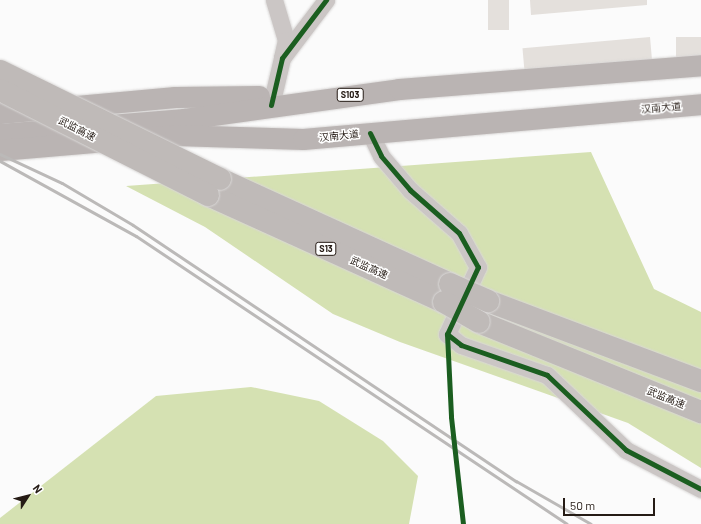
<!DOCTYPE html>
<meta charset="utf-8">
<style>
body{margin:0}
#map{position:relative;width:701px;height:524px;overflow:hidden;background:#fbfbfb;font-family:Barlow,"Noto Sans SC",sans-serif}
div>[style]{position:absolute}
.forest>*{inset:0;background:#d5e1b2}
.building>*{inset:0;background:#e4e0dc;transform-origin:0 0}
.roads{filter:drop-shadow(0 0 1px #d9d7d6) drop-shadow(0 0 1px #d9d7d6)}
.minor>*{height:17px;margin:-8.5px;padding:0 8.5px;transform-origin:8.5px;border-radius:8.5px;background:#cbc6c5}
.major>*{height:21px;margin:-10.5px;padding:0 10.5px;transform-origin:10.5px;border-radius:10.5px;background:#bab4b3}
.highway>*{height:22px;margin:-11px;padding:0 11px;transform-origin:11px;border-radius:11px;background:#bfbab8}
.rail>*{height:3px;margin:-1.5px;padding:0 1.5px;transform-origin:1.5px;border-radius:1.5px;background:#bbb9b8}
.bridges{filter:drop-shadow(0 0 1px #d9d7d6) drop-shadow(0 0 1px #d9d7d6)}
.highway-bridge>*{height:22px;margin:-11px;padding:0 11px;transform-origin:11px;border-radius:11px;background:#bfbab8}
.cycleway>*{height:5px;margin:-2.5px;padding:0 2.5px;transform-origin:2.5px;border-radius:2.5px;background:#1b5e20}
span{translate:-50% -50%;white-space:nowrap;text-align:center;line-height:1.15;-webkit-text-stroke:3px #fff;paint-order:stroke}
.shield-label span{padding:1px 3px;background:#fff;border:1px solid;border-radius:3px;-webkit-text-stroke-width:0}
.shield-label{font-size:9px;color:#251b15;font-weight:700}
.street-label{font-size:10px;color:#251b15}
.north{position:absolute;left:8px;top:476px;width:40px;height:40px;-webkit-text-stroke:3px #fff;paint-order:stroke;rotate:54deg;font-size:11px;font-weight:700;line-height:16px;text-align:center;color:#251b15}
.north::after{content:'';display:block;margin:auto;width:14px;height:18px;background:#251b15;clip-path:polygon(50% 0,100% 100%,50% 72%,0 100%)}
.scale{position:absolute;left:563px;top:498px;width:92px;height:18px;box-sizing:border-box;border:2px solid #251b15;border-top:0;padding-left:5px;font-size:12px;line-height:14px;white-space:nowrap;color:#251b15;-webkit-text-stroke:3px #fff;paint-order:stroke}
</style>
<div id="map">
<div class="forest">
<div style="clip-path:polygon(591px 152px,654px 289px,701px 312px,701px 468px,628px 423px,400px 342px,333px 314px,205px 227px,126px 186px)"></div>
<div style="clip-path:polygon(251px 387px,319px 401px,383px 441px,418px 476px,409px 524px,0 524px,0 518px,156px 396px)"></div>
</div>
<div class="building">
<div style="left:488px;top:0;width:21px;height:30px"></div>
<div style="clip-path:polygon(530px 0,647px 0,647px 5px,531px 15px)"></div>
<div style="left:650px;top:37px;width:23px;height:128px;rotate:85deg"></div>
<div style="left:701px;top:37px;width:23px;height:25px;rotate:90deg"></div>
</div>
<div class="roads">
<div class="minor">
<div style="left:274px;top:0;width:42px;rotate:73.3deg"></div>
<div style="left:286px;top:40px;width:18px;rotate:103deg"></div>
<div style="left:271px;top:105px;width:48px;rotate:-76.8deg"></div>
<div style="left:282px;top:58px;width:73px;rotate:-52.8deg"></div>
<div style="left:370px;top:133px;width:25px;rotate:64deg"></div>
<div style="left:381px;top:156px;width:45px;rotate:49.5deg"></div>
<div style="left:410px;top:190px;width:65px;rotate:41.3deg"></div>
<div style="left:459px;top:233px;width:39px;rotate:61deg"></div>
<div style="left:478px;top:267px;width:74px;rotate:114.8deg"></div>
<div style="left:447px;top:334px;width:18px;rotate:38deg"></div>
<div style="left:461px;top:345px;width:91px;rotate:19.2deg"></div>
<div style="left:547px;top:375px;width:109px;rotate:43.5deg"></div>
<div style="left:626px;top:450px;width:85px;rotate:27.5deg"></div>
</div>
<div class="major">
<div style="left:0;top:113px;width:176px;rotate:-5.2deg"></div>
<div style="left:175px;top:97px;width:84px;rotate:-0.7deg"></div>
<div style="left:0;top:134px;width:185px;rotate:-4.7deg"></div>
<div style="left:184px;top:119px;width:217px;rotate:-7.9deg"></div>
<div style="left:399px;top:89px;width:303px;rotate:-4.5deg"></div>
<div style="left:0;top:150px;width:176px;rotate:-4.9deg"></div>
<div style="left:175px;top:135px;width:128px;rotate:1.8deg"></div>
<div style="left:303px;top:139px;width:400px;rotate:-5deg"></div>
</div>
<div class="highway">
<div style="left:220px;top:179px;width:253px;rotate:24.5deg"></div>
<div style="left:208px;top:195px;width:259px;rotate:24.4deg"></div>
<div style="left:488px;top:301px;width:228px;rotate:20.6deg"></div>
<div style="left:479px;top:322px;width:240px;rotate:22.1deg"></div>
</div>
</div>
<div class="rail">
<div style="left:0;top:154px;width:68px;rotate:25.1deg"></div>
<div style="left:62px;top:183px;width:82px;rotate:30.6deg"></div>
<div style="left:133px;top:225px;width:461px;rotate:33.8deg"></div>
<div style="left:516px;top:481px;width:86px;rotate:29.8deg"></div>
<div style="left:0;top:161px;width:155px;rotate:28.9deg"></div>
<div style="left:136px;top:236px;width:518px;rotate:33.75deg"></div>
</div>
<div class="bridges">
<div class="highway-bridge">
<div style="left:0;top:71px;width:245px;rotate:26.1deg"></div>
<div style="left:0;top:90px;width:233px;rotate:26.8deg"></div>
<div style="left:450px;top:284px;width:42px;rotate:24.1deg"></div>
<div style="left:444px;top:302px;width:40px;rotate:29.7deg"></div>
</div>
</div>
<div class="cycleway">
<div style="left:271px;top:105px;width:48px;rotate:-76.8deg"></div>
<div style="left:282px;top:58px;width:73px;rotate:-52.8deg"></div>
<div style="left:370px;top:133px;width:25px;rotate:64deg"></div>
<div style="left:381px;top:156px;width:45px;rotate:49.5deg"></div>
<div style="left:410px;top:190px;width:65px;rotate:41.3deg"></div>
<div style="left:459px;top:233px;width:39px;rotate:61deg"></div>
<div style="left:478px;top:267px;width:74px;rotate:114.8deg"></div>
<div style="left:447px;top:334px;width:83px;rotate:87.2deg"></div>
<div style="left:451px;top:417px;width:108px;rotate:83.6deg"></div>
<div style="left:447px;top:334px;width:18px;rotate:38deg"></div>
<div style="left:461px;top:345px;width:91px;rotate:19.2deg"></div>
<div style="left:547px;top:375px;width:109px;rotate:43.5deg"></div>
<div style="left:626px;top:450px;width:85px;rotate:27.5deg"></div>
</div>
<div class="shield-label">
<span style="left:350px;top:95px">S103</span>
<span style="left:326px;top:249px">S13</span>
</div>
<div class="street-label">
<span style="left:661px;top:108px;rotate:-5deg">汉南大道</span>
<span style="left:77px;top:129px;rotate:27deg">武监高速</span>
<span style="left:339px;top:136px;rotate:-6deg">汉南大道</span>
<span style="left:369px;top:268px;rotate:24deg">武监高速</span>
<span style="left:666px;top:398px;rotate:22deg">武监高速</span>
</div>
<div class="north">N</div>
<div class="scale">50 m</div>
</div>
